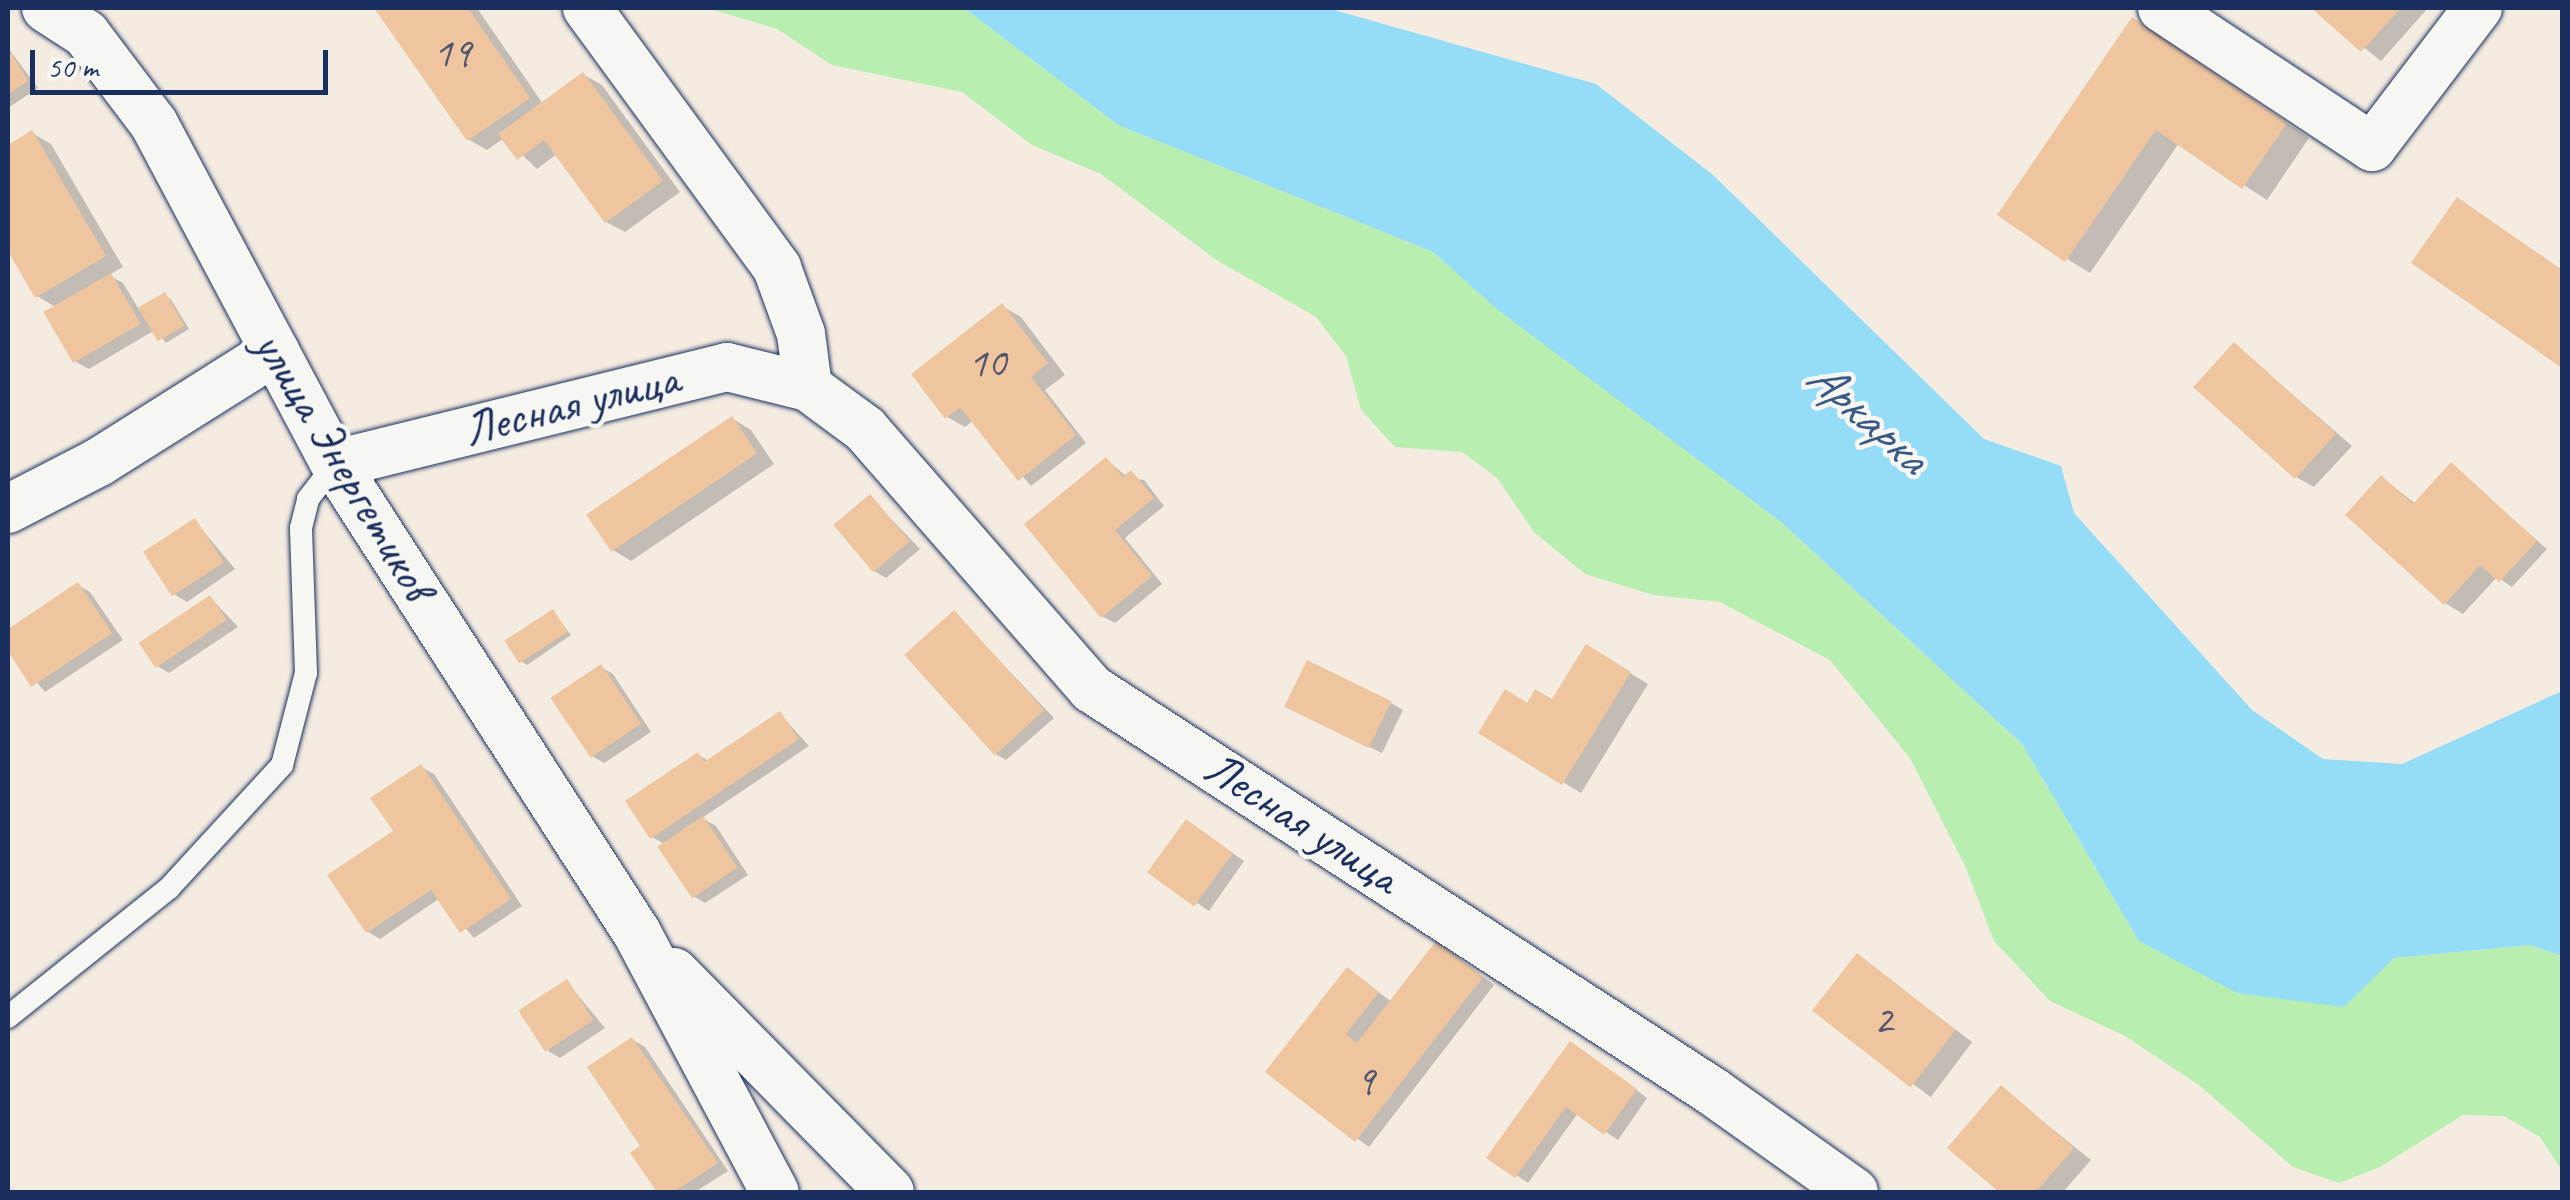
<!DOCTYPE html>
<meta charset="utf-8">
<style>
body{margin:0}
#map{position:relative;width:2570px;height:1200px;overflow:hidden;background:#f4ece1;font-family:Caveat,sans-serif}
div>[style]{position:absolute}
.green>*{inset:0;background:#b8efb1}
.water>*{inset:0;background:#95dcf7}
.shadow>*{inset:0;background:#0003;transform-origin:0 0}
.building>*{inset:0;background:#eec59e;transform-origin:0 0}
.roads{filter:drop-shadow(0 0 2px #1b2f5e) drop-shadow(0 0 2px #1b2f5e)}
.lane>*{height:22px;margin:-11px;padding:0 11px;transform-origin:11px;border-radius:11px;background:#f6f6f2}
.street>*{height:48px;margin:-24px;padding:0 24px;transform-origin:24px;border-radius:24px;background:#f6f6f2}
span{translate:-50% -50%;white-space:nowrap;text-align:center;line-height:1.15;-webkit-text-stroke:9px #f6f6f2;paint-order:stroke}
.number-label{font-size:42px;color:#50546e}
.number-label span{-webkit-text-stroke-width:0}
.street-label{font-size:48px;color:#1b2f5e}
.water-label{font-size:50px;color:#3a5a84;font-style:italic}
.frame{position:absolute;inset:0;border:10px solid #1b2f5e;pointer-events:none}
.scale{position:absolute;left:30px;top:50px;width:298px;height:45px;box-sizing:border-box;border:5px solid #1b2f5e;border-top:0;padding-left:12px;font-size:30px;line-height:35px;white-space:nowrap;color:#1b2f5e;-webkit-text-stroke:8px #f6f6f2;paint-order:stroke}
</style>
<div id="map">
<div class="green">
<div style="clip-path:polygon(707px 8px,964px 8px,1118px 125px,1433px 252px,1499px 310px,1781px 522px,2022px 744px,2139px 941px,2344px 1007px,2394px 958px,2530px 945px,2562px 956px,2562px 1171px,2540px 1137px,2504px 1116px,2463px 1115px,2380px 1167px,2339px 1183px,2293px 1167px,2199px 1085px,2125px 1036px,2050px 1001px,1994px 941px,1966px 868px,1910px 758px,1830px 660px,1720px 602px,1653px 595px,1585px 574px,1534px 532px,1497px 478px,1462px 452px,1395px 447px,1361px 410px,1346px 356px,1316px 317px,1218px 261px,1101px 174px,1032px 145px,962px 92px,832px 65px,777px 29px)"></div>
</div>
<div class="water">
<div style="clip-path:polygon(964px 8px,1327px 8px,1596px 84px,1713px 175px,1984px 439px,2061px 466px,2074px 513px,2252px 710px,2323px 759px,2402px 764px,2562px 691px,2562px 956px,2530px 945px,2394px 958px,2344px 1007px,2237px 993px,2139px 941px,2022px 744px,1781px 522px,1498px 310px,1433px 252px,1118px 125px)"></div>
</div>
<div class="shadow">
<div style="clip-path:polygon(377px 8px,477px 8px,543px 104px,584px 75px,602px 85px,680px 192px,625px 232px,606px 222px,557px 154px,537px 169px,504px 138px,487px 150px,468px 139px)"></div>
<div style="clip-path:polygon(2315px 8px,2428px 8px,2381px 61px)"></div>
<div style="clip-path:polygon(2156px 34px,2309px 138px,2267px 200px,2179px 143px,2090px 273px,2067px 259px)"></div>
<div style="clip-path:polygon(8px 48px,38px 88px,8px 108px)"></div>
<div style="clip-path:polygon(32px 133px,51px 144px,123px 267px,109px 275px,123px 283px,140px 311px,170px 298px,189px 329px,166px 343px,155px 330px,89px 369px,76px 362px,57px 308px,37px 296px,8px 246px,8px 148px)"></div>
<div style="clip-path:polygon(2458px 200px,2562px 270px,2562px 365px,2415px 262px)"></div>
<div style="clip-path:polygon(1002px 306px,1021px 317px,1065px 375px,1045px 390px,1086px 443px,1031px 486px,974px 420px,965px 427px,947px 417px)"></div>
<div style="clip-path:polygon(2235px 345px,2352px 446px,2314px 487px,2296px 477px)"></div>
<div style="clip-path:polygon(733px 419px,751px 430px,774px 464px,631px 561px,613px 550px)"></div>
<div style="clip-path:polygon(1107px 460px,1127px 477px,1144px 480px,1164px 506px,1125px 538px,1162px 584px,1115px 623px,1102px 616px)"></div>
<div style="clip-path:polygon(2451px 465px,2547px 549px,2512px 587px,2497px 577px,2463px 614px,2445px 603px,2382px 478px,2416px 504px)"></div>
<div style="clip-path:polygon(870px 497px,920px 549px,886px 578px,874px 571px)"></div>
<div style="clip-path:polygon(195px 521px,235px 569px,187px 602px,174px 594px)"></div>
<div style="clip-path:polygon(78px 585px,90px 592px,123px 640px,45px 692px,8px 647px,8px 632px)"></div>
<div style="clip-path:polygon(210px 597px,238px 627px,169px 673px,157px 666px)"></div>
<div style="clip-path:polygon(553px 612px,571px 635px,527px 665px,521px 661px)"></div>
<div style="clip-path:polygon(954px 613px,1054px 718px,1006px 760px,994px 753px)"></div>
<div style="clip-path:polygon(1587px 647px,1648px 684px,1581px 793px,1482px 733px,1528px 706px,1553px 702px)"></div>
<div style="clip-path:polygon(601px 667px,613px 674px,651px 732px,604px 763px,592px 756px)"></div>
<div style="clip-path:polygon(1391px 703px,1403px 710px,1382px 753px,1299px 713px)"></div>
<div style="clip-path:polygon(780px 714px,809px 746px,702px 818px,716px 826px,748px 875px,705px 903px,693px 896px,666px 845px,652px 837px,698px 755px,709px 761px)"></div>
<div style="clip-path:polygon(421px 767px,434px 774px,522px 906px,474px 938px,440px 898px,380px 939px,368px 932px)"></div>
<div style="clip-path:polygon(1199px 830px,1244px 861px,1209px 911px,1152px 872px)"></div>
<div style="clip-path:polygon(1449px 951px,1494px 985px,1369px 1147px,1268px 1072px,1359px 978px,1392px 1002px)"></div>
<div style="left:1858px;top:956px;width:143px;height:69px;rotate:37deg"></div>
<div style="clip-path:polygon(567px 982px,605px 1028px,560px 1058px,548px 1051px)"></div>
<div style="clip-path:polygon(633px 1040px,645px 1047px,728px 1171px,695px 1192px,660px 1192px,634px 1153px,644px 1147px)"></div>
<div style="clip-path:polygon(1583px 1051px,1647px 1098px,1618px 1140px,1578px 1113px,1528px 1183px,1490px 1157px)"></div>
<div style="clip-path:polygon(2001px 1088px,2091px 1160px,2063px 1192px,2003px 1192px,1950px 1147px)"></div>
</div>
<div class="building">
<div style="clip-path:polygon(374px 8px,468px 8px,530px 98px,467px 141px)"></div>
<div style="clip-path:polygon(2311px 8px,2401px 8px,2361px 52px)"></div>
<div style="clip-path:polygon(2132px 17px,2287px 123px,2242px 189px,2156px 130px,2065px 262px,1997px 215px)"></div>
<div style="clip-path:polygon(8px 48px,28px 81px,8px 94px)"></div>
<div style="clip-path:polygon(583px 72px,663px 181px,605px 223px,544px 140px,517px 160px,498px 134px)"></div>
<div style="clip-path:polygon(32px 130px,106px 256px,35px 298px,8px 251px,8px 145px)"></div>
<div style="clip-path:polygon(2457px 197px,2562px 270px,2562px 368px,2411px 263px)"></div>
<div style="left:111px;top:273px;width:59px;height:78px;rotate:60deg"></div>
<div style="left:165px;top:292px;width:39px;height:31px;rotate:60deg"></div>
<div style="clip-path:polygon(1002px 303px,1048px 363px,1031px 377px,1076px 435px,1018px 481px,960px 407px,945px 419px,911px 374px)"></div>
<div style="left:2234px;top:342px;width:137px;height:61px;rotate:42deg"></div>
<div style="left:732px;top:416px;width:45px;height:176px;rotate:56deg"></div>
<div style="clip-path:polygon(1106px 457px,1123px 477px,1131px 470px,1154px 498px,1115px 530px,1152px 576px,1101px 618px,1024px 524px)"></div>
<div style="clip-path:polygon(2451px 462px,2537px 541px,2499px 582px,2480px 565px,2444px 605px,2345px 515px,2381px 475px,2413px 504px)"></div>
<div style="left:870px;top:494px;width:62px;height:48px;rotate:50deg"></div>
<div style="left:195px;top:518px;width:53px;height:62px;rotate:57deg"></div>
<div style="clip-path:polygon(78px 582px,112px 633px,31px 687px,8px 651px,8px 629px)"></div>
<div style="left:210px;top:595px;width:30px;height:86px;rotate:56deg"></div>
<div style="left:553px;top:609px;width:27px;height:58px;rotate:57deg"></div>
<div style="left:954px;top:610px;width:135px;height:67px;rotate:48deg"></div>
<div style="clip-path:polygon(1586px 644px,1631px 672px,1562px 785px,1478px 733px,1505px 689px,1527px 703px,1535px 689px,1552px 699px)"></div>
<div style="left:1307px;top:660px;width:94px;height:52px;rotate:26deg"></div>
<div style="left:601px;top:664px;width:72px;height:61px;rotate:56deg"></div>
<div style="clip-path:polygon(780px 711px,799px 739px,650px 839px,625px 801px,698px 752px,704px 762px)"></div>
<div style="clip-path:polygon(421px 764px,511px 899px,460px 933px,431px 890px,366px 933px,327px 875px,393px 831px,370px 798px)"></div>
<div style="left:703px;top:816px;width:62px;height:55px;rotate:56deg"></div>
<div style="left:1186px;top:819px;width:58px;height:66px;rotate:36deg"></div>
<div style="clip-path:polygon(1436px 941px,1483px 977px,1355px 1142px,1265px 1072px,1347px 967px,1379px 992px,1346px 1034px,1357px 1043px)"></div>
<div style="left:1857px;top:953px;width:125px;height:73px;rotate:38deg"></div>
<div style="left:567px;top:979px;width:49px;height:58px;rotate:57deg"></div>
<div style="clip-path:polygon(632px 1037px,718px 1163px,674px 1192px,657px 1192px,630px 1153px,640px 1146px,587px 1067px)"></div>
<div style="clip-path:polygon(1570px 1041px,1637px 1089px,1604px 1135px,1566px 1107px,1515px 1178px,1486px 1158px)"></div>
<div style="clip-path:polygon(2001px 1085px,2074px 1148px,2036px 1192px,1999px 1192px,1947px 1148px)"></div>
</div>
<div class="roads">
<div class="lane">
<div style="left:8px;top:1017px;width:206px;rotate:-38.7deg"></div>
<div style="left:169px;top:888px;width:167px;rotate:-47.4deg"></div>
<div style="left:282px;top:765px;width:95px;rotate:-75.4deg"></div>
<div style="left:306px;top:673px;width:145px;rotate:-92deg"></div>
<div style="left:301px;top:528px;width:30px;rotate:-76deg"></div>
<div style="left:308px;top:499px;width:44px;rotate:-52.4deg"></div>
</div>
<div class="street">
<div style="left:46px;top:8px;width:48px;rotate:33deg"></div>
<div style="left:86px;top:34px;width:113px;rotate:52.9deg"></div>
<div style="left:154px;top:124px;width:385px;rotate:62deg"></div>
<div style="left:335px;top:464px;width:558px;rotate:57.22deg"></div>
<div style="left:637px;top:933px;width:293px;rotate:62deg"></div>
<div style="left:587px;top:8px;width:322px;rotate:53.8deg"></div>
<div style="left:777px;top:268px;width:70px;rotate:70deg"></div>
<div style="left:801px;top:334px;width:53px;rotate:82.5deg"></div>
<div style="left:2162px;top:8px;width:252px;rotate:33.5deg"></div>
<div style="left:2372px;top:147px;width:175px;rotate:-52.7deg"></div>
<div style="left:335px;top:464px;width:404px;rotate:-13.9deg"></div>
<div style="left:727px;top:367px;width:83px;rotate:13.9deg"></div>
<div style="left:808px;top:387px;width:71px;rotate:36.4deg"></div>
<div style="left:865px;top:429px;width:345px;rotate:48.9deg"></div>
<div style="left:1092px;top:689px;width:739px;rotate:32.96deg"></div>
<div style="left:1712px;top:1091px;width:174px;rotate:35.4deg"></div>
<div style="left:8px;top:509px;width:102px;rotate:-27.3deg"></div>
<div style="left:99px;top:462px;width:208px;rotate:-32.2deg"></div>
<div style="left:674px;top:972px;width:308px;rotate:45.5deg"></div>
</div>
</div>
<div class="number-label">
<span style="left:452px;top:53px">19</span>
<span style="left:987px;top:363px">10</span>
<span style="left:1883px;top:1020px">2</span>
<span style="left:1365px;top:1081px">9</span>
</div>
<div class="street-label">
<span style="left:571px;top:404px;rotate:-14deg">Лесная улица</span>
<span style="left:344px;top:465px;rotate:59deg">улица Энергетиков</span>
<span style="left:1302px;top:822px;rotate:33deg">Лесная улица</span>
</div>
<div class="water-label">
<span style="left:1868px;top:416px;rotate:42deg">Аркарка</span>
</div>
<div class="frame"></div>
<div class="scale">50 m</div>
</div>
